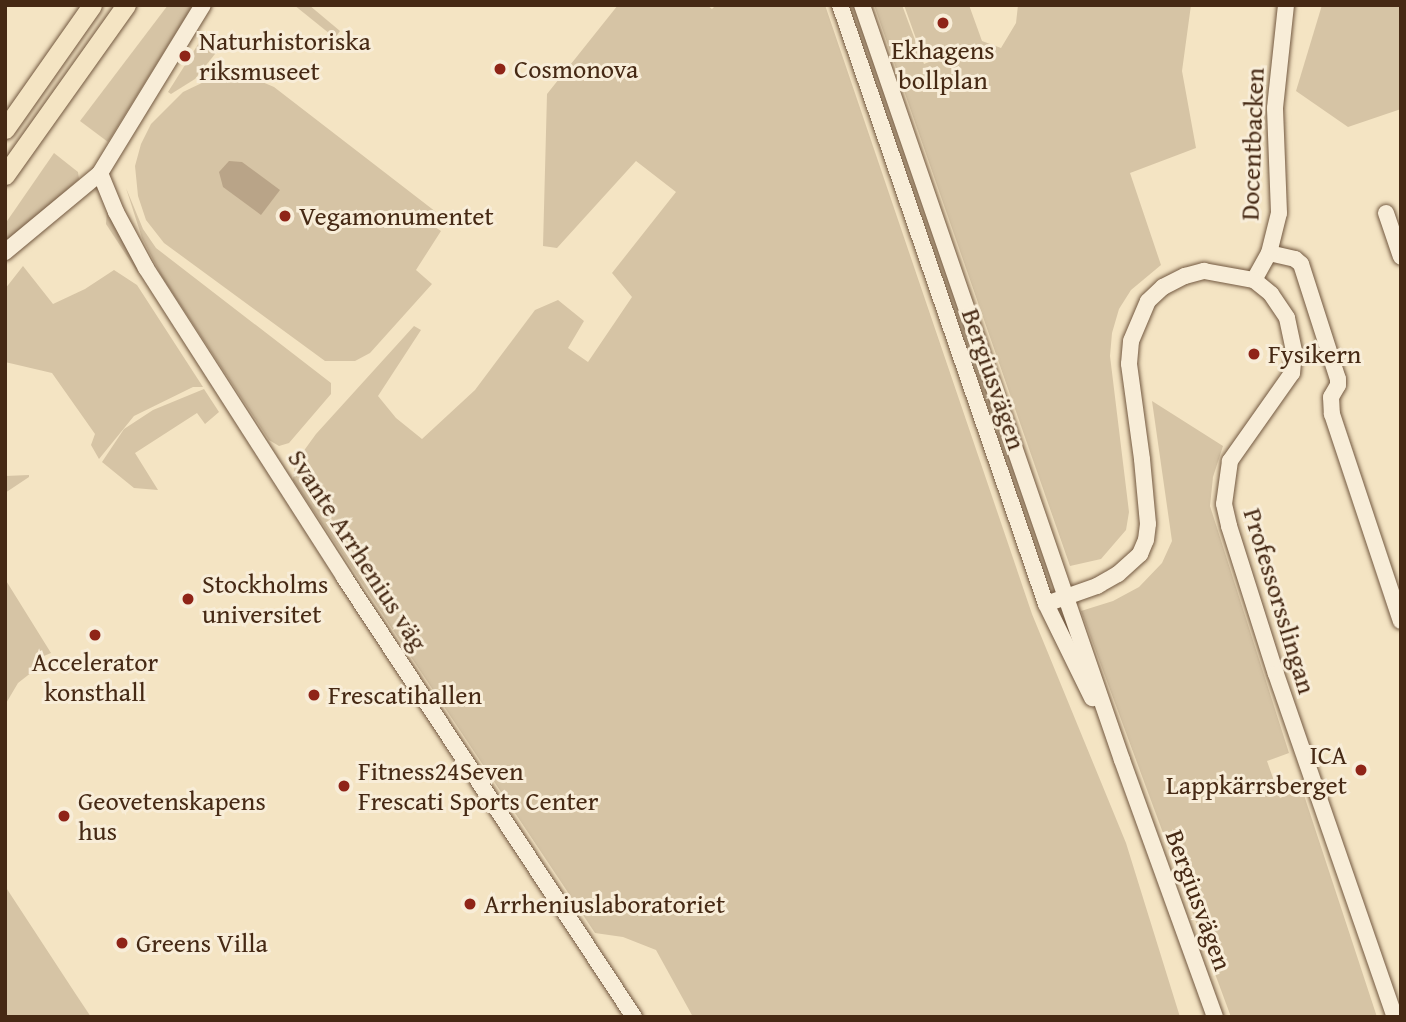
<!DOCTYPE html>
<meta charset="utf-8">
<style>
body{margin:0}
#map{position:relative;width:1406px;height:1022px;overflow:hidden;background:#f4e4c3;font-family:"Gentium Book Plus",serif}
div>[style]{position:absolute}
.green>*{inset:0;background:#d6c4a5}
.water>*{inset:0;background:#b9a488}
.roads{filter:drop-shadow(0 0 2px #725840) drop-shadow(0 0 2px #725840)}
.minor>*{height:16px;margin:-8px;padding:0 8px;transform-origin:8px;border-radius:8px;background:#f8edd8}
.major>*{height:19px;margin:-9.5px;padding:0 9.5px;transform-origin:9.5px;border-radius:9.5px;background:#f4e4c3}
.dots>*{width:19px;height:19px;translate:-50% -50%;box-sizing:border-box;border:4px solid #f8edd8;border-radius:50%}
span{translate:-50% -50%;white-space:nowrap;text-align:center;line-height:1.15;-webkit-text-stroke:6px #f8edd8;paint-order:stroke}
.poi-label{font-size:26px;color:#462914}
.left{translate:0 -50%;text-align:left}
.right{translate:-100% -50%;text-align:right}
.street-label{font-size:26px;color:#462914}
.frame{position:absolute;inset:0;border:7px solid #462914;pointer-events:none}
</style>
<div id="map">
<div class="green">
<div style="clip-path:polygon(168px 5px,193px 5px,108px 142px,80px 121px)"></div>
<div style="clip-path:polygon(294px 5px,309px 5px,340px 31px,335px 38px)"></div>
<div style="clip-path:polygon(618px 5px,707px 5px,712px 9px,716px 5px,825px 5px,1032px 614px,1126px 843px,1180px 1017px,693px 1017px,656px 950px,623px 937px,595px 933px,293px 480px,295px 463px,316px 434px,414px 326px,421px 330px,378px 396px,396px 418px,422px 439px,475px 390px,535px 310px,558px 300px,584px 321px,568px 348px,588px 362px,632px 297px,612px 273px,676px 192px,636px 161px,557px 248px,543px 246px,547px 94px)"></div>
<div style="clip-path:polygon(874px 5px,902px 5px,924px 64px,934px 60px,924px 61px,904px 5px,969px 5px,982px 41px,1001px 48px,1016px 23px,1018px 5px,1191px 5px,1182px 71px,1196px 148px,1130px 173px,1161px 265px,1131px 290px,1119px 309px,1112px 333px,1110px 356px,1129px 512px,1126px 530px,1101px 559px,1070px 566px)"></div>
<div style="clip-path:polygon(1322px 5px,1401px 5px,1401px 109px,1348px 127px,1296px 91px)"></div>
<div style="clip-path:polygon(202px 38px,219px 49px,195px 79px,171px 94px,168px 92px)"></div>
<div style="clip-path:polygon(236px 77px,253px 78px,274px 87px,436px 212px,429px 223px,441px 231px,416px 270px,432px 284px,370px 353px,355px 361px,325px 361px,164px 243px,146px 220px,138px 196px,135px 166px,141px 144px,151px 124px,183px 92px,208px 80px)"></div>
<div style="clip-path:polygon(54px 153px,78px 172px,79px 179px,5px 244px,5px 224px)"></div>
<div style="clip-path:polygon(126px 188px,143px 229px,156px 248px,331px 383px,331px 394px,289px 443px,279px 446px,269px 440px,161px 275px,142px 238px)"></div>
<div style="clip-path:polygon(107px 211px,139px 271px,138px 273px,106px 224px)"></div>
<div style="clip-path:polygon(23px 266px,53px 304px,85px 289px,114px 270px,137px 285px,203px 387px,193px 387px,134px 416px,99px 459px,91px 445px,95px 434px,52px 373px,5px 362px,5px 289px)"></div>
<div style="clip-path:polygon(204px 389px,219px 412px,205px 424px,197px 413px,135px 453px,158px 490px,134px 488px,102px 462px,124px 429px,153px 410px)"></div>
<div style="clip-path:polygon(1152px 401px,1223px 446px,1213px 477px,1210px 506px,1289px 753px,1267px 761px,1280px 798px,1302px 789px,1377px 1017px,1231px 1017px,1081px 611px,1113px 601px,1139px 587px,1162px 563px,1172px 541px)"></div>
<div style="clip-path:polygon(29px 475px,29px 477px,5px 493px,5px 476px)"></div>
<div style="clip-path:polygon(5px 579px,51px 653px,39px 658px,41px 665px,18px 683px,5px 705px)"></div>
<div style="clip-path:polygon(5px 886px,75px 993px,91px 1017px,5px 1017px)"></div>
</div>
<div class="water">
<div style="clip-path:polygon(229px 161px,242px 162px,280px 190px,261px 215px,223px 187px,219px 172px)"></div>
</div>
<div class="roads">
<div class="minor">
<div style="left:840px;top:5px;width:633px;rotate:71.02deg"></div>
<div style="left:1046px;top:604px;width:105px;rotate:63.9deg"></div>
<div style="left:862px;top:5px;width:799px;rotate:71deg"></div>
<div style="left:1122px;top:760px;width:273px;rotate:70.1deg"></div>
<div style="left:100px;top:173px;width:42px;rotate:67.7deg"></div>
<div style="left:116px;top:212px;width:64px;rotate:61.8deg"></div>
<div style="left:146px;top:268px;width:367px;rotate:57.3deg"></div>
<div style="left:344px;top:577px;width:527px;rotate:56.61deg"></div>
<div style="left:1386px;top:213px;width:46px;rotate:71.2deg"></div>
<div style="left:5px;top:252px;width:124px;rotate:-39.7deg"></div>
<div style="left:100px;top:173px;width:197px;rotate:-58.5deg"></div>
<div style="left:1269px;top:253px;width:27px;rotate:13deg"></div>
<div style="left:1295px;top:259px;width:8px;rotate:40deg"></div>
<div style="left:1301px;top:264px;width:121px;rotate:72.2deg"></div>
<div style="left:1338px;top:379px;width:6px;rotate:90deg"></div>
<div style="left:1338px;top:385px;width:14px;rotate:120deg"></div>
<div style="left:1331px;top:397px;width:17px;rotate:87deg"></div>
<div style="left:1332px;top:414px;width:218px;rotate:71.6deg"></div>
<div style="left:1254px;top:280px;width:31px;rotate:-61deg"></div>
<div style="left:1269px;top:253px;width:41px;rotate:-76deg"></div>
<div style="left:1279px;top:213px;width:105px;rotate:-92.2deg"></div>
<div style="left:1275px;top:108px;width:104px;rotate:-83.9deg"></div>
<div style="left:1046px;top:604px;width:54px;rotate:-19.4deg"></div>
<div style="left:1097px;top:586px;width:24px;rotate:-30deg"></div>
<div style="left:1118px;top:574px;width:30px;rotate:-42deg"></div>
<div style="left:1140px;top:554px;width:15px;rotate:-67deg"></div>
<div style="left:1146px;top:540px;width:16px;rotate:-83deg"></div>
<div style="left:1148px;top:524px;width:65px;rotate:-95.3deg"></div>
<div style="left:1142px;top:459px;width:96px;rotate:-97.8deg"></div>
<div style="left:1129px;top:364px;width:23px;rotate:-85deg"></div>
<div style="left:1131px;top:341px;width:43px;rotate:-67deg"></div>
<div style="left:1148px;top:301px;width:21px;rotate:-43deg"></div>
<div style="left:1163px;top:287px;width:25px;rotate:-27deg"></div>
<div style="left:1185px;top:276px;width:20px;rotate:-15deg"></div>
<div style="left:1204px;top:271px;width:51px;rotate:10.2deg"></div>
<div style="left:1254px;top:280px;width:22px;rotate:39deg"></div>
<div style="left:1271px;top:294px;width:29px;rotate:56deg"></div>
<div style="left:1287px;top:318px;width:34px;rotate:78deg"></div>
<div style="left:1294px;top:351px;width:22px;rotate:95deg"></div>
<div style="left:1292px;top:373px;width:108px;rotate:125.2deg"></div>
<div style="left:1230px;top:461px;width:43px;rotate:97.9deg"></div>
<div style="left:1224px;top:504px;width:23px;rotate:77deg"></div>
<div style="left:1229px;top:526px;width:155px;rotate:72.4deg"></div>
<div style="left:1276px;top:674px;width:363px;rotate:70.9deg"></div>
</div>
<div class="major">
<div style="left:5px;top:129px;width:151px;rotate:-54.9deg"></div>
<div style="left:5px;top:175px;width:209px;rotate:-54.6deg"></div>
</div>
</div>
<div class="dots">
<div style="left:943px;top:23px;background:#8f2418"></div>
<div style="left:185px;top:56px;background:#8f2418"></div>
<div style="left:500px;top:69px;background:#8f2418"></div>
<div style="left:285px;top:216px;background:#8f2418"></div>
<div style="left:1254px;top:354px;background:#8f2418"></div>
<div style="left:188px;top:599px;background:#8f2418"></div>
<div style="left:95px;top:635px;background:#8f2418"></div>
<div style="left:314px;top:695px;background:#8f2418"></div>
<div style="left:1361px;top:770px;background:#8f2418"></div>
<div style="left:344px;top:786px;background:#8f2418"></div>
<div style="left:64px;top:816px;background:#8f2418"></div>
<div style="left:470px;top:904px;background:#8f2418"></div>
<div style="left:122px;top:943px;background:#8f2418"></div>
</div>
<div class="poi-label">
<span class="left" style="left:199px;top:56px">Naturhistoriska<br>riksmuseet</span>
<span style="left:943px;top:65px">Ekhagens<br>bollplan</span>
<span class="left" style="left:514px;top:69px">Cosmonova</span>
<span class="left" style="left:299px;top:216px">Vegamonumentet</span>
<span class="left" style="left:1268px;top:354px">Fysikern</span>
<span class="left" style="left:202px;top:599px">Stockholms<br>universitet</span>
<span style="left:95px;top:677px">Accelerator<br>konsthall</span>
<span class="left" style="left:328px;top:695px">Frescatihallen</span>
<span class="right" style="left:1347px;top:770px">ICA<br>Lappkärrsberget</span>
<span class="left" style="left:358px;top:786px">Fitness24Seven<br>Frescati Sports Center</span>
<span class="left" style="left:78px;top:816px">Geovetenskapens<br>hus</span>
<span class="left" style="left:484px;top:904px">Arrheniuslaboratoriet</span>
<span class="left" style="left:136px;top:943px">Greens Villa</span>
</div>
<div class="street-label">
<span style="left:1252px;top:144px;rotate:-88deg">Docentbacken</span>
<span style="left:994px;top:379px;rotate:71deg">Bergiusvägen</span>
<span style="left:358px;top:550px;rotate:57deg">Svante Arrhenius väg</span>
<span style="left:1280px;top:601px;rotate:73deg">Professorsslingan</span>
<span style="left:1199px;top:900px;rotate:70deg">Bergiusvägen</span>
</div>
<div class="frame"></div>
</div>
